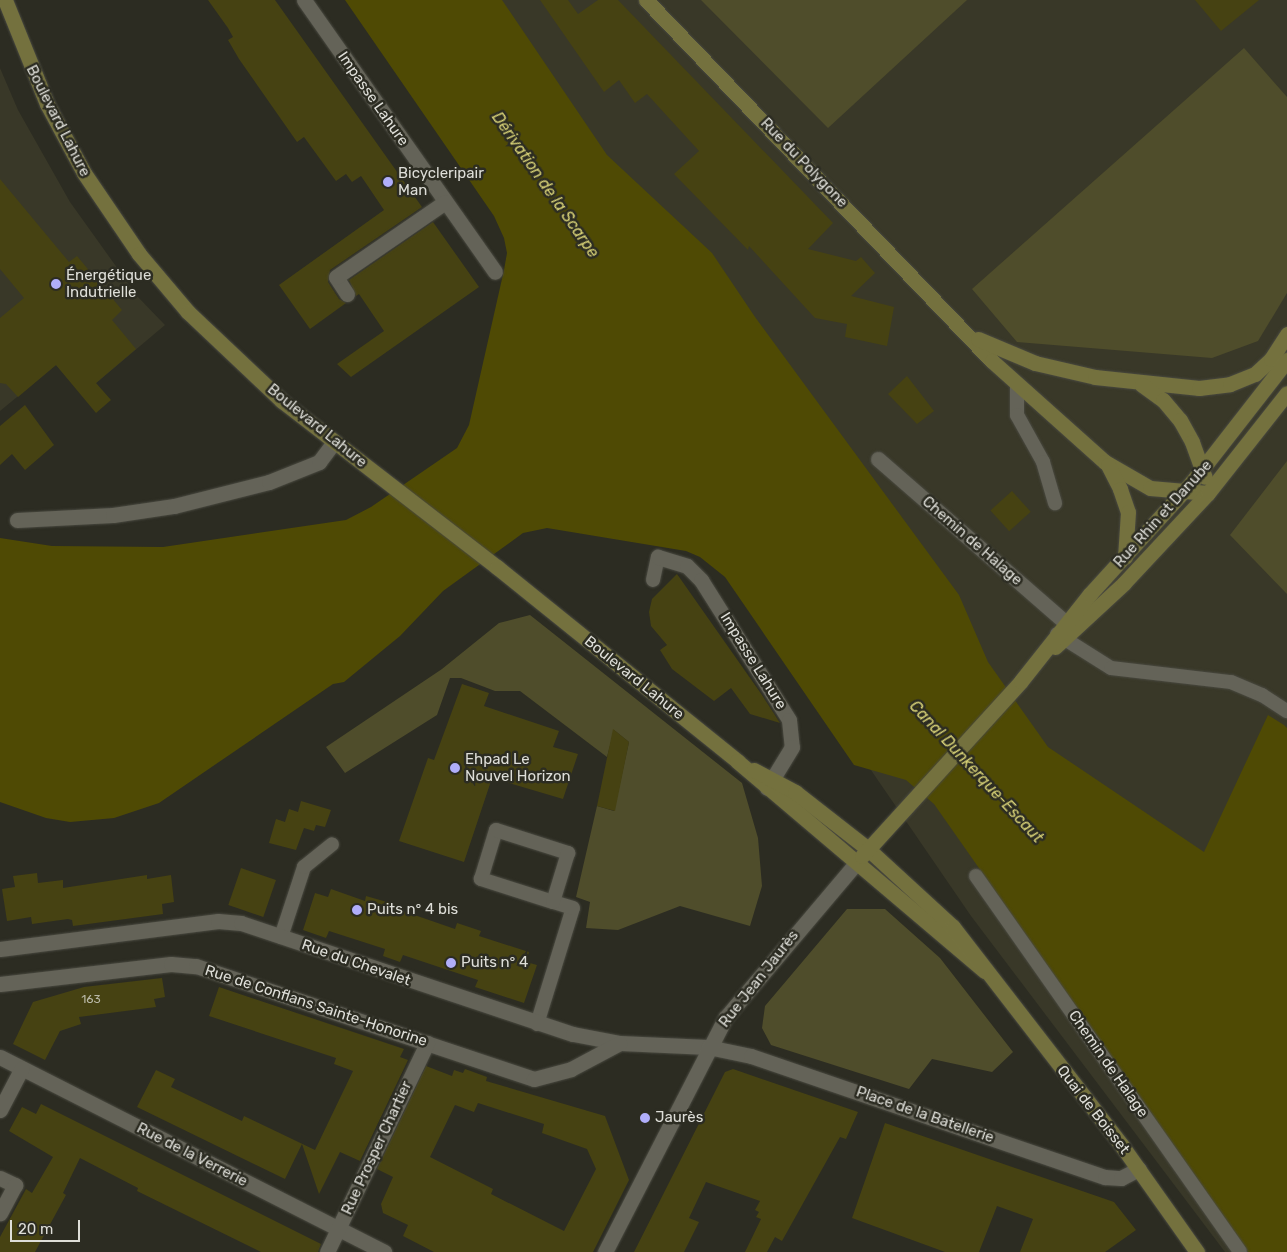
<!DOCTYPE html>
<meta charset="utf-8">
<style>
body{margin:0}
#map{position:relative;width:1287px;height:1252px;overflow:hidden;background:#2c2c22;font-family:Rubik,sans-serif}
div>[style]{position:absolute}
.built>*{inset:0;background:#393828}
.green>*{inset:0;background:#4f4d2b}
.water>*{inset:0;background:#4f4a04}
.building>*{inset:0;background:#464212;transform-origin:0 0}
.roads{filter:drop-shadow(0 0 1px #494940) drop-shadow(0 0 1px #494940)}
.lane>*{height:14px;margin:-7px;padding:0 7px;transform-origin:7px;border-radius:7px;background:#646358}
.street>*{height:15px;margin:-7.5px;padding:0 7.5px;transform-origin:7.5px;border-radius:7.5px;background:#646358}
.secondary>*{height:15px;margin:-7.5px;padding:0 7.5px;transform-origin:7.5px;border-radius:7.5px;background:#74713e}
.dots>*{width:14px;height:14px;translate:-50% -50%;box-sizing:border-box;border:2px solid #2c2c22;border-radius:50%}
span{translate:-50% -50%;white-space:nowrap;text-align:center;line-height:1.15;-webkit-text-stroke:5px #2c2c22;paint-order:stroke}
.number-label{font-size:12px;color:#b8b7a6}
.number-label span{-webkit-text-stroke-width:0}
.street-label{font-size:15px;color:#deded8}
.poi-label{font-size:15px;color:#deded8}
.left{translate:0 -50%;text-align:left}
.water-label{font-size:16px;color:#d7d176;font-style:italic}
.scale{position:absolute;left:10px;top:1220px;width:70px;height:22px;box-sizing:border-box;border:2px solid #deded8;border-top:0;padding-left:6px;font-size:15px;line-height:18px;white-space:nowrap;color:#deded8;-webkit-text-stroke:4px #2c2c22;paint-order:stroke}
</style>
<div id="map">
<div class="built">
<div style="clip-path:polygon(356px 0,1287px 0,1287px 1252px,1225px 1252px,971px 916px,570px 331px)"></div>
<div style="clip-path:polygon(0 68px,18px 110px,70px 202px,138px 297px,165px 325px,82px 395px,56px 365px,0 411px)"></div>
</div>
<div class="green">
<div style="clip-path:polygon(701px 0,967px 0,828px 128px)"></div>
<div style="clip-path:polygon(1244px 48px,1287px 97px,1287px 293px,1258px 341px,1212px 358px,1017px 342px,972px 289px)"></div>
<div style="clip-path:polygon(1287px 461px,1287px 594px,1230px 535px)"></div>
<div style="clip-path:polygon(530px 615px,742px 783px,758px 838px,762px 886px,750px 926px,680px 906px,618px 930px,586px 928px,590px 902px,576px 897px,597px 806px,614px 811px,629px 742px,614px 730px,607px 757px,520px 691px,495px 691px,461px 678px,450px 678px,437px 715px,345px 773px,326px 747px,442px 669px,499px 623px)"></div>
<div style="clip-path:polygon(847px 909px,885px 909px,940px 958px,1013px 1052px,992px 1072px,932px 1059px,909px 1089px,771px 1045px,762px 1028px,765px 1006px)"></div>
</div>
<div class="water">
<div style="clip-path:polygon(345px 0,502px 0,607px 155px,712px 253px,755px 317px,959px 595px,988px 662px,1048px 747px,1204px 852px,1268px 715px,1284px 725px,1287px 728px,1287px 1252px,1248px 1252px,934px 804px,906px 780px,854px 765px,725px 577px,700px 557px,686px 551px,547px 528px,523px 533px,443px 591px,400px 636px,344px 682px,333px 684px,159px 803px,114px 818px,70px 822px,46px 818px,0 802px,0 538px,52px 546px,163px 547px,346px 520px,371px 507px,457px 448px,469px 425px,504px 270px,507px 253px,504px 238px,494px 216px)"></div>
</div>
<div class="building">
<div style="clip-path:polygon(208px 0,275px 0,422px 207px,330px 270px,328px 282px,339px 299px,346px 303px,310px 329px,279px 285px,384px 210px,361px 176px,352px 182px,346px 174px,336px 181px,304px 137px,297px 142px,239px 59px,228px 40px,233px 37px,228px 28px)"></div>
<div style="clip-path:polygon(540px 0,568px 0,578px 14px,598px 0,618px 0,833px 223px,808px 249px,856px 261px,861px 257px,875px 273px,851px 296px,894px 307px,887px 346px,845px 337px,847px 324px,815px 318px,749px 246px,748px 250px,674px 174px,699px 151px,647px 94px,635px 103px,619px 80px,604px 92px)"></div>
<div style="clip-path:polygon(1195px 0,1259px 0,1221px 31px)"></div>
<div style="clip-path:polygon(0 179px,69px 262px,77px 256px,122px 310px,112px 320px,136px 349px,96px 383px,111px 400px,96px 413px,56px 365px,18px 397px,6px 384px,0 383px,0 318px,24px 298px,0 269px)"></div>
<div style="clip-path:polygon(433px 222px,479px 287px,351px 377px,337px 364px,384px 331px,359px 294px,356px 296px,349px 280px)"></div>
<div style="clip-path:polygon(907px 376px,934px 411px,917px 424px,888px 394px)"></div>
<div style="clip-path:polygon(25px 405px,54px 445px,25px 470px,12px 454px,0 465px,0 426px)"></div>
<div style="left:1012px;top:491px;width:28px;height:29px;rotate:48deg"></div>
<div style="clip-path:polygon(677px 574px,762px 695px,780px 723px,750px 714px,731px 688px,714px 701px,672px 669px,660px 650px,667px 645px,651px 626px,649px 612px,652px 599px)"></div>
<div style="clip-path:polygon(462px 684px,489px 693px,484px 706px,559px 731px,553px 747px,578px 754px,563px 799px,492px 778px,464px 862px,399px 841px,428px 758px,434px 760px)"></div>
<div style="clip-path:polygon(613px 729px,629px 742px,615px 811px,597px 806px)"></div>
<div style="clip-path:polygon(301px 801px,331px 810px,325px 827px,316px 825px,314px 831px,304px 828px,296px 850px,269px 843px,276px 819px,285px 822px,289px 809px,298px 812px)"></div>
<div style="left:241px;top:868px;width:37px;height:39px;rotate:19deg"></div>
<div style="clip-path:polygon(37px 873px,38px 883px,63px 880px,63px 888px,147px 875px,147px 879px,171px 875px,174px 902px,162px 904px,163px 914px,73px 926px,72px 920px,68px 919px,32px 924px,31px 917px,7px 921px,2px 889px,15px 887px,13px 876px)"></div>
<div style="clip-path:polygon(331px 889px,365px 901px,366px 896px,401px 906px,400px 910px,455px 929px,457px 923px,481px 931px,479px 936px,529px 952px,526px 962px,537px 965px,524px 1003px,475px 987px,478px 980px,403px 955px,400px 962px,383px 956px,385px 949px,329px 931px,326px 938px,303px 930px,315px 893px,328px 897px)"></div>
<div style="clip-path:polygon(162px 978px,165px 997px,154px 999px,156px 1007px,79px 1017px,81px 1024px,60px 1031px,45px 1060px,13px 1044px,33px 1002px,84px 987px)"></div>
<div style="clip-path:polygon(219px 987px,404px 1049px,400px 1057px,408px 1060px,360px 1161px,340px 1152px,319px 1194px,302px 1144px,285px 1179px,137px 1107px,156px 1070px,175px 1079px,171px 1087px,242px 1121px,244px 1116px,315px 1150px,353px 1071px,334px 1064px,336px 1058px,209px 1016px)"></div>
<div style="clip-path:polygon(evenodd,426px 1066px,452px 1076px,454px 1070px,463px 1073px,465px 1069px,487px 1077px,486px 1081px,605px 1116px,629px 1180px,593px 1252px,434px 1252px,403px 1236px,408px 1225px,383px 1213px,381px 1204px,393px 1177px,377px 1169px,426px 1066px,478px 1103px,544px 1124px,542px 1133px,587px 1149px,596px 1169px,564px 1231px,491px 1194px,493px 1189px,430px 1157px,455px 1105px,474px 1112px,478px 1103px)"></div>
<div style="clip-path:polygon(733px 1069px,858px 1112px,846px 1139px,840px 1137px,782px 1241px,775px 1237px,767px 1252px,745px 1252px,761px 1219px,756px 1217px,759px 1212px,755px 1210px,760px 1201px,706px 1182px,689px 1218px,699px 1222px,684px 1252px,634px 1252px,725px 1072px)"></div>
<div style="clip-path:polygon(41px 1104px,321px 1244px,318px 1252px,261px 1252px,137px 1191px,138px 1188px,80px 1158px,63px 1193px,66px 1195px,35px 1252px,0 1252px,0 1237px,26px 1189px,32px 1193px,53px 1157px,9px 1131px,22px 1107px,36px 1114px)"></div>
<div style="clip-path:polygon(885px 1123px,1114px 1202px,1136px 1230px,1105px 1252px,1020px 1252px,1033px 1219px,997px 1206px,979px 1252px,945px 1252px,852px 1218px)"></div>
</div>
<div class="roads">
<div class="lane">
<div style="left:1017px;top:384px;width:31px;rotate:90deg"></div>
<div style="left:1017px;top:415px;width:54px;rotate:61deg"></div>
<div style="left:1043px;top:462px;width:43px;rotate:73.7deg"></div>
<div style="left:653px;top:580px;width:24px;rotate:-78deg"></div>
<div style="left:1057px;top:634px;width:64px;rotate:32.2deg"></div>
<div style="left:1111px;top:668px;width:121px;rotate:6.7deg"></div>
<div style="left:1231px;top:682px;width:34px;rotate:23deg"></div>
<div style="left:1262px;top:695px;width:30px;rotate:33deg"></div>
<div style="left:976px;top:876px;width:459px;rotate:54.9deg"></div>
<div style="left:281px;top:937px;width:74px;rotate:-71.8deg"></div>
<div style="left:304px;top:867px;width:36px;rotate:-39deg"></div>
<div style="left:537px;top:1024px;width:121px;rotate:-72.8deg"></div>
<div style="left:573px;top:908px;width:21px;rotate:-163deg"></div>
<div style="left:553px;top:902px;width:76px;rotate:-162.3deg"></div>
<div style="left:481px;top:879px;width:51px;rotate:-73deg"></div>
<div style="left:496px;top:830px;width:76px;rotate:17.7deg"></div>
<div style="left:568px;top:853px;width:51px;rotate:107deg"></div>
</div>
<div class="street">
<div style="left:304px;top:0;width:332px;rotate:54.9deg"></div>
<div style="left:347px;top:294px;width:20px;rotate:-123deg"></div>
<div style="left:336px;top:277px;width:132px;rotate:-34.5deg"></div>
<div style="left:878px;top:459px;width:249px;rotate:41.1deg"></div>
<div style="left:17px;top:520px;width:96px;rotate:-3deg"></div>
<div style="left:113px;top:515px;width:62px;rotate:-8.4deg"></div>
<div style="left:174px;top:506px;width:98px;rotate:-14.2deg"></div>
<div style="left:269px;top:482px;width:54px;rotate:-21.8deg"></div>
<div style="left:319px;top:462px;width:25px;rotate:-53deg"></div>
<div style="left:658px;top:557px;width:30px;rotate:17deg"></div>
<div style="left:687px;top:566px;width:20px;rotate:45deg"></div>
<div style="left:701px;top:580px;width:165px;rotate:57.8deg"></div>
<div style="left:789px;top:720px;width:27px;rotate:84deg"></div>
<div style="left:792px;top:747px;width:48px;rotate:121.4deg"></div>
<div style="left:0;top:949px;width:220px;rotate:-7.3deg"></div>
<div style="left:218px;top:921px;width:23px;rotate:5deg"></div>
<div style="left:241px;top:923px;width:350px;rotate:18.5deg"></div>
<div style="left:573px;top:1034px;width:48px;rotate:10.8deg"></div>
<div style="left:620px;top:1043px;width:88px;rotate:2.6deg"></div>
<div style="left:708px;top:1047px;width:44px;rotate:11.8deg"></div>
<div style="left:751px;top:1056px;width:374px;rotate:18.9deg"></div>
<div style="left:1105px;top:1177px;width:16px;rotate:4deg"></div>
<div style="left:1121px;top:1178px;width:20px;rotate:-27deg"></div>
<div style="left:0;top:984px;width:172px;rotate:-6.7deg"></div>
<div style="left:171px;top:964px;width:25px;rotate:5deg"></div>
<div style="left:196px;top:966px;width:356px;rotate:18.5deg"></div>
<div style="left:534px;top:1079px;width:38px;rotate:-15deg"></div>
<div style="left:571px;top:1069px;width:55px;rotate:-28deg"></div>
<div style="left:0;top:1057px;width:431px;rotate:26.9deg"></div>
<div style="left:0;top:1110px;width:47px;rotate:-62.4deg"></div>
<div style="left:0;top:1178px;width:17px;rotate:25deg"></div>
<div style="left:15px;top:1185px;width:32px;rotate:118deg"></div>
<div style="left:327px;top:1252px;width:232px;rotate:-64.4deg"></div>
<div style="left:605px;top:1252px;width:264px;rotate:-62.8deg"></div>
<div style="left:726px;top:1017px;width:202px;rotate:-49.8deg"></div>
</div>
<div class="secondary">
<div style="left:5px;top:0;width:112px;rotate:68deg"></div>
<div style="left:47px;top:104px;width:78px;rotate:61.8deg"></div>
<div style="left:84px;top:173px;width:98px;rotate:55.8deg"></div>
<div style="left:139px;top:254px;width:76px;rotate:49.8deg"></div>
<div style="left:188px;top:312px;width:129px;rotate:43.4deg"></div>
<div style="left:282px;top:401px;width:272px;rotate:37.7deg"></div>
<div style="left:497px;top:567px;width:309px;rotate:38.9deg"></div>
<div style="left:737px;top:761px;width:325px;rotate:40.3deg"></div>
<div style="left:646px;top:0;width:500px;rotate:46.22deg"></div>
<div style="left:992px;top:361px;width:152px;rotate:41.8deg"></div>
<div style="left:1105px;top:462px;width:52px;rotate:30deg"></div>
<div style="left:1150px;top:488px;width:58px;rotate:4.9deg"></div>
<div style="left:978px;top:339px;width:62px;rotate:22.8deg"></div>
<div style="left:1035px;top:363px;width:62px;rotate:13.1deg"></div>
<div style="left:1095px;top:377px;width:105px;rotate:6deg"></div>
<div style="left:1199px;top:388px;width:31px;rotate:-7deg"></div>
<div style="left:1230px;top:384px;width:27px;rotate:-22deg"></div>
<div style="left:1255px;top:374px;width:22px;rotate:-43deg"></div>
<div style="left:1271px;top:359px;width:30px;rotate:-57deg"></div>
<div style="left:1142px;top:385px;width:26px;rotate:36deg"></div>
<div style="left:1163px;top:400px;width:26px;rotate:50deg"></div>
<div style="left:1180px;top:420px;width:25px;rotate:61deg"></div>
<div style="left:1192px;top:442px;width:37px;rotate:70deg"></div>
<div style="left:1108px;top:465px;width:27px;rotate:63deg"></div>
<div style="left:1120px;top:489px;width:24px;rotate:71deg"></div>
<div style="left:1128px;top:512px;width:45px;rotate:93.8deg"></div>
<div style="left:1055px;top:647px;width:94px;rotate:-42.8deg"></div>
<div style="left:1124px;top:583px;width:123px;rotate:-47deg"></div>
<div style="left:1208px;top:493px;width:127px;rotate:-51.7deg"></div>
<div style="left:754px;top:770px;width:47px;rotate:28.2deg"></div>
<div style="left:795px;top:792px;width:93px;rotate:38deg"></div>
<div style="left:868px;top:849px;width:115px;rotate:42.5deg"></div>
<div style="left:953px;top:927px;width:277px;rotate:52.3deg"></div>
<div style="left:1122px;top:1146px;width:130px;rotate:54.7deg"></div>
<div style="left:862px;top:856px;width:236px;rotate:-47.7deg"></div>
<div style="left:1021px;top:681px;width:111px;rotate:-51.6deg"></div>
<div style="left:1090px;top:594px;width:151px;rotate:-47.7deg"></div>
<div style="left:1192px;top:482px;width:155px;rotate:-52.1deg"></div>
</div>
</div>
<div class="dots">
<div style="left:388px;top:182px;background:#b0aefa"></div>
<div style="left:56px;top:284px;background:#b0aefa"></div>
<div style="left:455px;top:768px;background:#b0aefa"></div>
<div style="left:357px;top:910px;background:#b0aefa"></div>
<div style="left:451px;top:963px;background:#b0aefa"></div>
<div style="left:645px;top:1118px;background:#b0aefa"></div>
</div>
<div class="number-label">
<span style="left:91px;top:1000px">163</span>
</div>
<div class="street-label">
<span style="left:373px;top:99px;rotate:55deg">Impasse Lahure</span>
<span style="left:58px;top:121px;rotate:63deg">Boulevard Lahure</span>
<span style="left:804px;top:163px;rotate:46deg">Rue du Polygone</span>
<span style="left:317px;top:426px;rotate:39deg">Boulevard Lahure</span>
<span style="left:1163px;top:514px;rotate:-48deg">Rue Rhin et Danube</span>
<span style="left:972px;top:541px;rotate:41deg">Chemin de Halage</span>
<span style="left:753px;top:661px;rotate:58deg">Impasse Lahure</span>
<span style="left:634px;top:678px;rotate:39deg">Boulevard Lahure</span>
<span style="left:356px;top:963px;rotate:19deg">Rue du Chevalet</span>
<span style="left:759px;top:979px;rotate:-52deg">Rue Jean Jaurès</span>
<span style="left:316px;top:1006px;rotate:18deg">Rue de Conflans Sainte-Honorine</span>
<span style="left:1108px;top:1064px;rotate:55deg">Chemin de Halage</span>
<span style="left:1093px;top:1110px;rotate:52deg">Quai de Boisset</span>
<span style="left:925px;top:1115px;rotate:19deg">Place de la Batellerie</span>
<span style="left:377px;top:1148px;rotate:-65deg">Rue Prosper Chartier</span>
<span style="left:192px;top:1155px;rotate:27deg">Rue de la Verrerie</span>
</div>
<div class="poi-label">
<span class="left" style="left:398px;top:182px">Bicycleripair<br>Man</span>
<span class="left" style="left:66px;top:284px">Énergétique<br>Indutrielle</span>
<span class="left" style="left:465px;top:768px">Ehpad Le<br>Nouvel Horizon</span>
<span class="left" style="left:367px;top:910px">Puits n° 4 bis</span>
<span class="left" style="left:461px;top:963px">Puits n° 4</span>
<span class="left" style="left:655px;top:1118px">Jaurès</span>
</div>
<div class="water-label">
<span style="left:545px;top:185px;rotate:55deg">Dérivation de la Scarpe</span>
<span style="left:976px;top:772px;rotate:47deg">Canal Dunkerque-Escaut</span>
</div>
<div class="scale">20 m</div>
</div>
